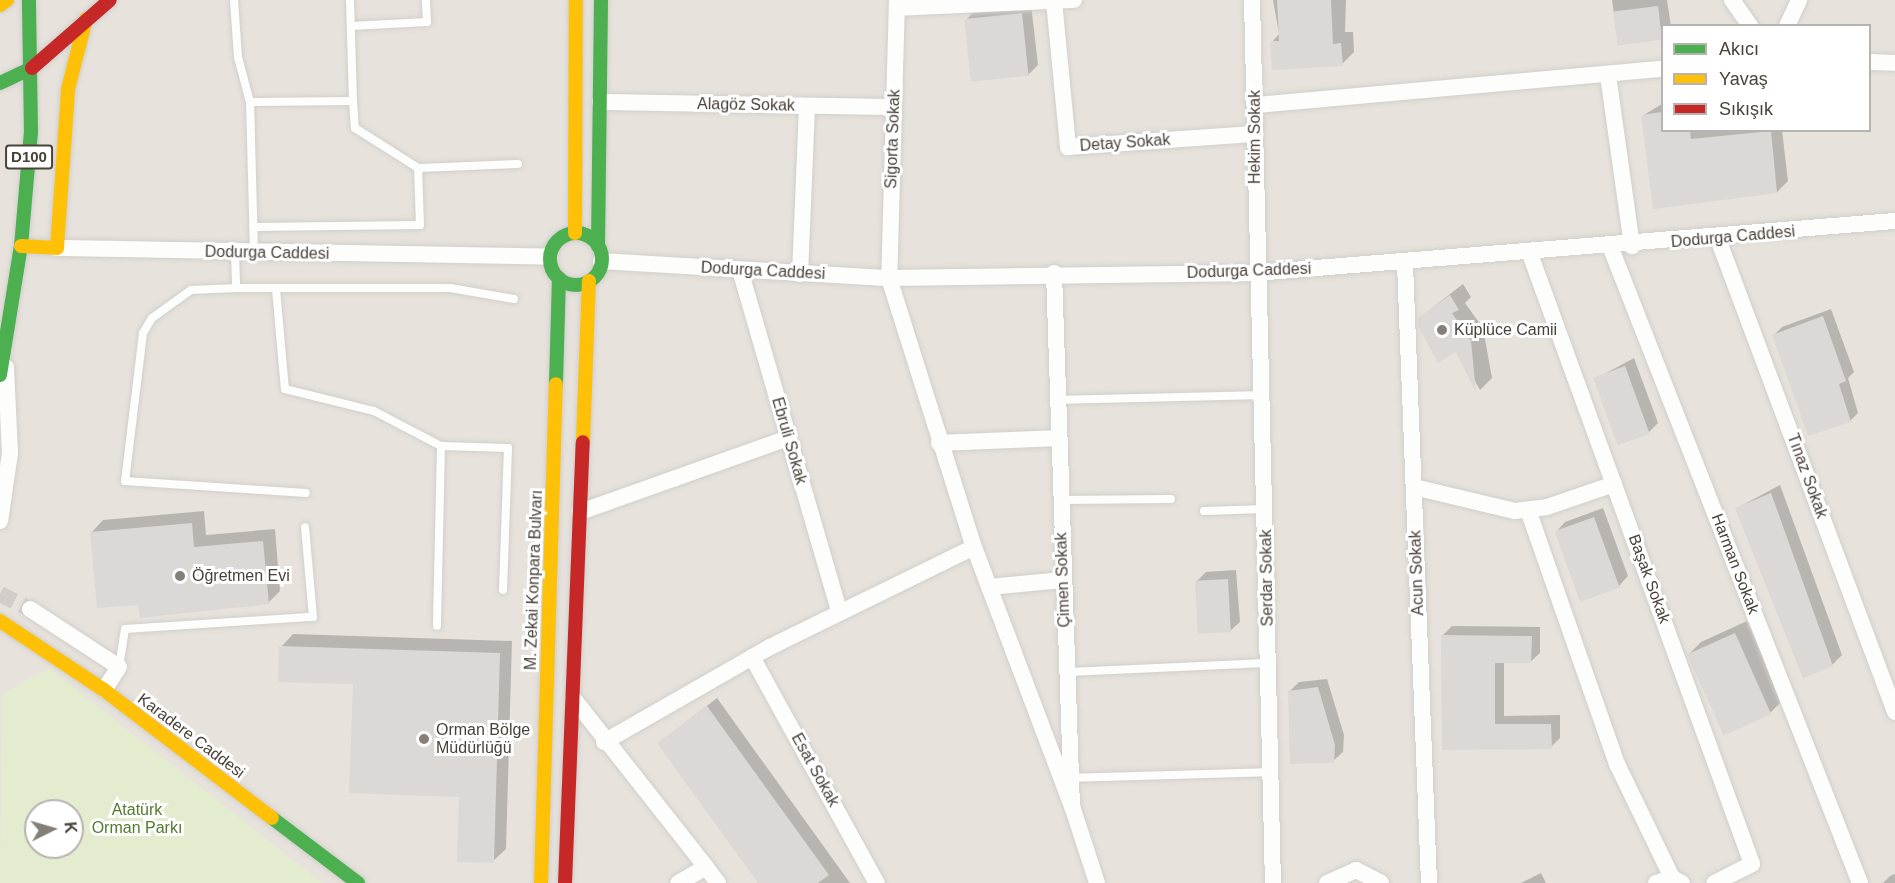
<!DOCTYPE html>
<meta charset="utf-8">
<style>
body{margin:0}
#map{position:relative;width:1895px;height:883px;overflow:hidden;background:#f3f1ee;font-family:Helvetica,sans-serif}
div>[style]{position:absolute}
.residential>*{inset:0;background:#e7e2dc}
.green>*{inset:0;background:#e4ecd0}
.shadow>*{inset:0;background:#0003}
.building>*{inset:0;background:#dbd8d5;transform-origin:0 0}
.street-tunnel>*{height:16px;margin-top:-8px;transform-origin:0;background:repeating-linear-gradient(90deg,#d1ceca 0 16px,transparent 0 24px)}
.roads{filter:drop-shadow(0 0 2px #d1cfcb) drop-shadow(0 0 2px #d1cfcb)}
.lane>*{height:8px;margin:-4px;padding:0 4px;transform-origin:4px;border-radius:4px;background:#fdfdfc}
.street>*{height:16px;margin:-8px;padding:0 8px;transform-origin:8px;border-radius:8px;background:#fdfdfc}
.fast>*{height:14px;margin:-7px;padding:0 7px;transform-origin:7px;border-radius:7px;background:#4caf50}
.fast>.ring{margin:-7px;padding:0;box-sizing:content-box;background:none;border:14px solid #4caf50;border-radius:50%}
.slow>*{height:14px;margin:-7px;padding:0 7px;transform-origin:7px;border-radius:7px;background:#ffc107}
.jam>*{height:14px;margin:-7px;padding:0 7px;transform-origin:7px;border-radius:7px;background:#c62828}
.dots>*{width:16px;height:16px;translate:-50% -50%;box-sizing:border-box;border:3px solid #fff;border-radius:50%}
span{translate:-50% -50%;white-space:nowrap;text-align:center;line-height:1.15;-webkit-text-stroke:6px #fff;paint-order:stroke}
.shield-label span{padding:2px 4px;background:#fff;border:2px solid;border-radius:4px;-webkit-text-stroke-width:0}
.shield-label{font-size:15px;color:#4a4239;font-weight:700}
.street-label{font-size:16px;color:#4a4239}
.poi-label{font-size:16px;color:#4a4239}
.left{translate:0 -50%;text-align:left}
.park-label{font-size:16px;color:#537b2d}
.legend{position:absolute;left:1661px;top:24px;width:210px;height:108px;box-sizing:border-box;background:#fff;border:2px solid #b7b3b0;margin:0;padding:8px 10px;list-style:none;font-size:18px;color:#4a4239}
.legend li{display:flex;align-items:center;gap:12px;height:30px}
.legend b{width:30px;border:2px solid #b7b3b0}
.north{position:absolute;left:24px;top:799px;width:60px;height:60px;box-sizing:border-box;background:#fff;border:2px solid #b7b3b0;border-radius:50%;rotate:85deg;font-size:16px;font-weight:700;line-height:24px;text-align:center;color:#4a4239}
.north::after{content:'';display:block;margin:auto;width:21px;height:27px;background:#857f78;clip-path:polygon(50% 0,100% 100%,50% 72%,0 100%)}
</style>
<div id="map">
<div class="residential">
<div style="clip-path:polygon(evenodd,0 0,1895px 0,1895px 883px,0 883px,0 0,1662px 26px,1870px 26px,1870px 130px,1662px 130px,1662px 26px,0 0,36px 811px,72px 811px,72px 847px,36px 847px,36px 811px)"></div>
</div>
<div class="green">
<div style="clip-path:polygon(evenodd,49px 668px,322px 883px,0 883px,2px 694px,49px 668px,36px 811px,72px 811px,72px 847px,36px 847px,36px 811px)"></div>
</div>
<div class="shadow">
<div style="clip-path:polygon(1273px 0,1346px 0,1345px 32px,1353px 32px,1354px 52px,1342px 64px,1272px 42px,1279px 34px)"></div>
<div style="clip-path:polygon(1612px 0,1667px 0,1671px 26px,1662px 26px,1662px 39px,1618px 45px)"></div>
<div style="clip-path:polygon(1031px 4px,1038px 65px,1028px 75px,966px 20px,975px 10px)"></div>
<div style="clip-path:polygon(1662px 104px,1662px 130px,1782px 130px,1788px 181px,1777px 192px,1654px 207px,1642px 116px)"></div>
<div style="clip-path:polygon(1463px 284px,1471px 297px,1465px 303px,1483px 328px,1492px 378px,1480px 390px,1457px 350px,1419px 318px)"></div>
<div style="clip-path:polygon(1831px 309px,1854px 372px,1848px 378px,1858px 413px,1850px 421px,1774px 335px,1782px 327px)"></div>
<div style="clip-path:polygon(1634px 358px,1658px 423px,1649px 432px,1595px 379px)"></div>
<div style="clip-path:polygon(1780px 485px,1842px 655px,1832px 665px,1737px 508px)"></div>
<div style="clip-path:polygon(1603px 508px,1628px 576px,1619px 586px,1556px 532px,1565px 522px)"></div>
<div style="clip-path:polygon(204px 511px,206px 535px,275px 529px,280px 591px,268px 603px,140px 603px,91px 533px,103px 520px)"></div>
<div style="clip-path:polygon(1236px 570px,1240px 622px,1230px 631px,1196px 582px,1206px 572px)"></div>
<div style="clip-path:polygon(1747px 621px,1782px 701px,1770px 713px,1689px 654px,1701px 642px)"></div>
<div style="clip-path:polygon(1452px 626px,1540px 627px,1540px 653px,1530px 662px,1504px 661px,1504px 716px,1560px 715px,1560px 738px,1551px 747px,1444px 748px,1443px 635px)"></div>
<div style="clip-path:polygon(293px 634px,512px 641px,506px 849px,493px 861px,461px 795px,354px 683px,281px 647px)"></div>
<div style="clip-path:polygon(1327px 679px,1344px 735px,1343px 752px,1333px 761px,1290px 691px,1299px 682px)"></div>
<div style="clip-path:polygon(717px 698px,850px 883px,760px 883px,659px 743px)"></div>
<div style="clip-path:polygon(1541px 873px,1546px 883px,1473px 883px,1521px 883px)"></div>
<div style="clip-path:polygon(1895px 874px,1895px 883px,1883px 883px,1890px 876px)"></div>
</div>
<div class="building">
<div style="clip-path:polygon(1277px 0,1331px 0,1333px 44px,1341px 43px,1343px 66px,1272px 70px,1270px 41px,1279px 41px)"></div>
<div style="left:1658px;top:6px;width:34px;height:45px;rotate:83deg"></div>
<div style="left:1022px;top:13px;width:63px;height:58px;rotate:84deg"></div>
<div style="clip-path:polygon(1662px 112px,1662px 130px,1690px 130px,1691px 139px,1771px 131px,1777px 193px,1653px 209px,1641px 115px)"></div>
<div style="clip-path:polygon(1450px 295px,1459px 310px,1452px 313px,1471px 341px,1476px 393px,1456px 352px,1438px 363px,1418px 326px,1418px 318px)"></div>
<div style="clip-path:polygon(1823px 316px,1846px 381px,1839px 384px,1851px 422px,1808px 436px,1772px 335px)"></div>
<div style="left:1625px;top:366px;width:72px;height:34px;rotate:70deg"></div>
<div style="clip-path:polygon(1771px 493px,1833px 666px,1803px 678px,1735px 508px)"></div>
<div style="left:1594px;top:517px;width:75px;height:42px;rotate:70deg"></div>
<div style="clip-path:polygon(192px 523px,194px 547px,263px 541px,269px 604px,140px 618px,138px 605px,97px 608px,90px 532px)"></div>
<div style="left:1228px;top:579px;width:53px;height:33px;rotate:87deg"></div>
<div style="left:1735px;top:633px;width:89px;height:52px;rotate:66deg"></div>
<div style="clip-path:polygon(1441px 635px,1532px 636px,1531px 663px,1495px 663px,1495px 724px,1551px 724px,1552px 749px,1442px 750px)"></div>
<div style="clip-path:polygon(279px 646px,500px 653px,494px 863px,457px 862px,459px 797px,349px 793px,353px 684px,278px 682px)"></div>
<div style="clip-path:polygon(1318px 687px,1335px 745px,1334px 763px,1290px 764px,1288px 691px)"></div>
<div style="clip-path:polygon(707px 706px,829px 875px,818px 883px,758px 883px,657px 743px)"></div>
</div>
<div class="street-tunnel">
<div style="left:0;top:594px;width:34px;rotate:27deg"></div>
</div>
<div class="roads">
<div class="lane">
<div style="left:234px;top:0;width:57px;rotate:86deg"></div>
<div style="left:238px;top:57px;width:47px;rotate:75.1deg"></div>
<div style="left:351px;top:26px;width:76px;rotate:-3deg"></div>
<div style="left:427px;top:22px;width:22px;rotate:-93deg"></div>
<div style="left:353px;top:101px;width:27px;rotate:86deg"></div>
<div style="left:355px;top:128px;width:75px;rotate:32.4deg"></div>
<div style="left:418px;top:168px;width:100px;rotate:-2.3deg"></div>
<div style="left:254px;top:227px;width:166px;rotate:-0.7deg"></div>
<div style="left:420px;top:225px;width:57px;rotate:-92deg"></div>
<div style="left:235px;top:253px;width:35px;rotate:88deg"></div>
<div style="left:236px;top:288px;width:214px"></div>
<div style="left:450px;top:288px;width:65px;rotate:9.8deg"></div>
<div style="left:254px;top:253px;width:151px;rotate:-91.5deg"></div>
<div style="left:250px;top:102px;width:103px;rotate:-0.6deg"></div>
<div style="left:353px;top:101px;width:101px;rotate:-91.7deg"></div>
<div style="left:236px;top:288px;width:45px;rotate:177.5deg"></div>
<div style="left:191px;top:290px;width:48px;rotate:144.3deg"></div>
<div style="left:152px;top:318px;width:17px;rotate:121deg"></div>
<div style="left:143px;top:333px;width:149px;rotate:96.9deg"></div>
<div style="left:125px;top:481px;width:181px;rotate:3.8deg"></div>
<div style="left:276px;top:289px;width:100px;rotate:84.9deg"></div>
<div style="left:285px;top:389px;width:92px;rotate:13.9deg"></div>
<div style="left:374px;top:411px;width:76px;rotate:27.6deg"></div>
<div style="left:441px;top:446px;width:180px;rotate:91.3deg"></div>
<div style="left:1058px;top:400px;width:203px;rotate:-1.4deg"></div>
<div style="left:441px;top:446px;width:67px;rotate:1.7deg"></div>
<div style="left:508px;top:448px;width:142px;rotate:92deg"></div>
<div style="left:1060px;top:500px;width:111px;rotate:-0.5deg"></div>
<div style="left:1204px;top:511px;width:61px;rotate:-1.9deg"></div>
<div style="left:119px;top:667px;width:38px;rotate:-81deg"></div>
<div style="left:125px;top:629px;width:188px;rotate:-3.7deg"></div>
<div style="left:313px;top:617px;width:90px;rotate:-95.1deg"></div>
<div style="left:1067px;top:672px;width:201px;rotate:-2.6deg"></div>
<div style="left:1071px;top:778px;width:200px;rotate:-1.7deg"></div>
</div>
<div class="street">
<div style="left:897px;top:0;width:278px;rotate:91.6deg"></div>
<div style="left:889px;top:278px;width:282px;rotate:72.5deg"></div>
<div style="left:974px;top:547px;width:277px;rotate:69.3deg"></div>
<div style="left:1252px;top:0;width:883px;rotate:88.64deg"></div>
<div style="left:1732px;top:0;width:32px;rotate:55deg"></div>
<div style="left:1054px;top:1px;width:147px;rotate:84.5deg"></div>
<div style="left:1068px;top:147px;width:188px;rotate:-4deg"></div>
<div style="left:897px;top:8px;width:177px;rotate:-2.6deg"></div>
<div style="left:1787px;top:26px;width:29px;rotate:-65deg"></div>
<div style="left:1870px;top:62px;width:25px;rotate:2deg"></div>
<div style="left:1608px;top:75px;width:173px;rotate:82deg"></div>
<div style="left:600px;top:102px;width:293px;rotate:1deg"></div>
<div style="left:1256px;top:105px;width:408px;rotate:-5.1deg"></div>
<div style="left:1718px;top:239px;width:505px;rotate:69.48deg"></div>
<div style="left:1610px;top:246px;width:684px;rotate:68.57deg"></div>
<div style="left:57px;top:248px;width:493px;rotate:1deg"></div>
<div style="left:1530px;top:254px;width:649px;rotate:70deg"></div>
<div style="left:1752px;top:864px;width:42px;rotate:153.4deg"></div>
<div style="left:601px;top:261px;width:289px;rotate:3.4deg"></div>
<div style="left:889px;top:278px;width:366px;rotate:-0.8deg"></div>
<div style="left:1255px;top:273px;width:642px;rotate:-4.65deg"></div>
<div style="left:1405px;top:264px;width:619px;rotate:87.78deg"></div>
<div style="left:740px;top:270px;width:355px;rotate:73.8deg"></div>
<div style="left:1054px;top:273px;width:533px;rotate:88.07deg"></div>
<div style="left:1072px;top:806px;width:81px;rotate:72deg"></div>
<div style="left:800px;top:274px;width:168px;rotate:-87.6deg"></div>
<div style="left:939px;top:443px;width:120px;rotate:-2.4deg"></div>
<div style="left:1414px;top:487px;width:104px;rotate:13.4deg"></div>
<div style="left:1515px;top:511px;width:32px;rotate:-7deg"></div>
<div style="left:1547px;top:507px;width:71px;rotate:-18.9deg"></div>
<div style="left:1528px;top:510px;width:269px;rotate:70.7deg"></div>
<div style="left:1617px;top:764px;width:127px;rotate:64.2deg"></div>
<div style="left:580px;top:512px;width:221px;rotate:-19.6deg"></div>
<div style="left:0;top:521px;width:69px;rotate:-81.6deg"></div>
<div style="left:10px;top:453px;width:86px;rotate:-92.7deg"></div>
<div style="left:989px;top:587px;width:74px;rotate:-5.4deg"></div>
<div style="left:30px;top:609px;width:106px;rotate:33.1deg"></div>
<div style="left:119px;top:667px;width:27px;rotate:123deg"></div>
<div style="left:752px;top:657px;width:258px;rotate:61.1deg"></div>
<div style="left:573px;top:698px;width:215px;rotate:51.8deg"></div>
<div style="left:706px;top:867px;width:32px;rotate:150deg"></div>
<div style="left:604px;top:742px;width:191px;rotate:-29.8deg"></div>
<div style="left:770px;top:647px;width:227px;rotate:-26.1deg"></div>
<div style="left:706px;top:867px;width:20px;rotate:53deg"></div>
<div style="left:1327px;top:883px;width:32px;rotate:-24deg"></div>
<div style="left:1356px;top:870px;width:28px;rotate:27deg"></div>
<div style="left:1656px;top:883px;width:17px;rotate:-17deg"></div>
<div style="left:1672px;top:878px;width:11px;rotate:27deg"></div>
</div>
<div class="fast">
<div style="left:0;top:83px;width:35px;rotate:-25deg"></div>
<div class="ring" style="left:550px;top:233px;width:38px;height:38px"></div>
<div style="left:598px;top:246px;width:246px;rotate:-89.3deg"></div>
<div style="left:0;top:375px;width:131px;rotate:-80.8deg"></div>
<div style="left:21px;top:246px;width:114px;rotate:-85deg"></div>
<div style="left:31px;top:132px;width:132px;rotate:-90.9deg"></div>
<div style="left:556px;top:384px;width:106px;rotate:-88.4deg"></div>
<div style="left:272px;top:818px;width:108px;rotate:37.1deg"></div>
</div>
<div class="slow">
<div style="left:0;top:5px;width:9px;rotate:-36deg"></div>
<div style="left:575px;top:233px;width:233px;rotate:-89.8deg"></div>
<div style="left:21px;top:246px;width:36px;rotate:3deg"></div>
<div style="left:57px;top:248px;width:159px;rotate:-86deg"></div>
<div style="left:68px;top:89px;width:72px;rotate:-75.6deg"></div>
<div style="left:583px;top:442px;width:161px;rotate:-87.9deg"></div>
<div style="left:0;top:621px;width:125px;rotate:33.6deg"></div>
<div style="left:104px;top:690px;width:211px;rotate:37.3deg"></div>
<div style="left:541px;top:883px;width:499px;rotate:-88.3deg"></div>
</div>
<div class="jam">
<div style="left:32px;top:68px;width:103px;rotate:-41.1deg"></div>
<div style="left:565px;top:883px;width:441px;rotate:-87.7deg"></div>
</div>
</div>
<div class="dots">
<div style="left:1442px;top:330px;background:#857f78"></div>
<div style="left:180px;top:576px;background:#857f78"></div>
<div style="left:424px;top:739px;background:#857f78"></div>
</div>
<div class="shield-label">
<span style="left:29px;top:157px">D100</span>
</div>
<div class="street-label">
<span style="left:746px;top:105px;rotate:1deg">Alagöz Sokak</span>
<span style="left:1255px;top:137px;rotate:-90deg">Hekim Sokak</span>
<span style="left:893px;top:139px;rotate:-88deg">Sigorta Sokak</span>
<span style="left:1125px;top:143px;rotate:-4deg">Detay Sokak</span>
<span style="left:1733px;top:237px;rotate:-5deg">Dodurga Caddesi</span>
<span style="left:267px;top:253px;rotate:1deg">Dodurga Caddesi</span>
<span style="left:763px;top:271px;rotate:3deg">Dodurga Caddesi</span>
<span style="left:1249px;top:271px;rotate:-2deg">Dodurga Caddesi</span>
<span style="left:789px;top:441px;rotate:74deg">Ebruli Sokak</span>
<span style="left:1807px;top:476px;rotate:70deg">Tınaz Sokak</span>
<span style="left:1735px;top:564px;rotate:69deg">Harman Sokak</span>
<span style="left:1417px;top:573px;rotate:-92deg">Acun Sokak</span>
<span style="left:1267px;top:578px;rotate:-91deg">Serdar Sokak</span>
<span style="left:1649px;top:579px;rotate:70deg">Başak Sokak</span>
<span style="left:534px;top:580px;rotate:-88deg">M. Zekai Konpara Bulvarı</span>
<span style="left:1063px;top:580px;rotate:-92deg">Çimen Sokak</span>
<span style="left:191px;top:736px;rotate:37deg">Karadere Caddesi</span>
<span style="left:815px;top:770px;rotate:61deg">Esat Sokak</span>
</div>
<div class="poi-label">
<span class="left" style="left:1454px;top:330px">Küplüce Camii</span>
<span class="left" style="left:192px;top:576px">Öğretmen Evi</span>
<span class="left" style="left:436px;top:739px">Orman Bölge<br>Müdürlüğü</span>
</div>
<div class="park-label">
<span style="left:137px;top:819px">Atatürk<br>Orman Parkı</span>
</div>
<ul class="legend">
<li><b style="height:8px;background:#4caf50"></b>Akıcı</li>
<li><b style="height:8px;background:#ffc107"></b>Yavaş</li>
<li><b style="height:8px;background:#c62828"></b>Sıkışık</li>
</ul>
<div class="north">K</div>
</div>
